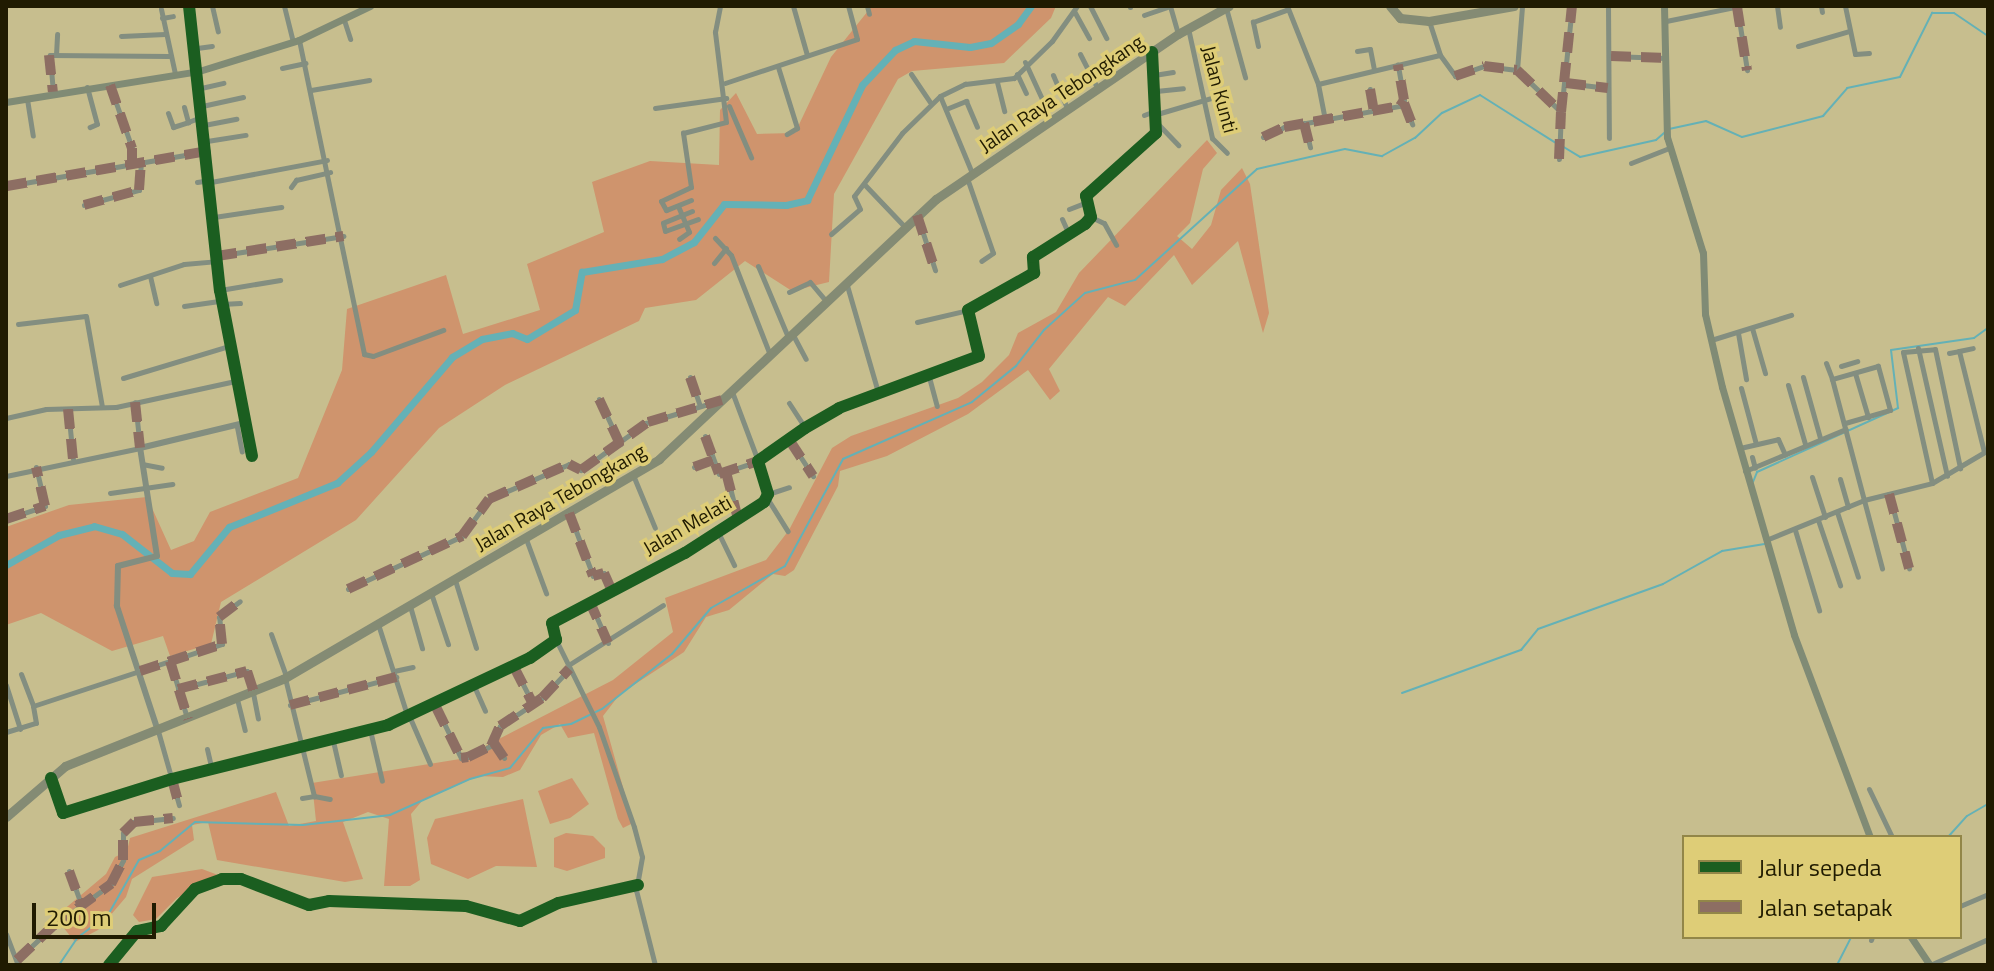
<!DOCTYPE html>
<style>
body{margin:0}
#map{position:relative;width:1994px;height:971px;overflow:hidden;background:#c7be8e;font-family:"Titillium Web",sans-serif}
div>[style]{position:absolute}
.forest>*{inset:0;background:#cf946d}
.stream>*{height:2px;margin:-1px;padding:0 1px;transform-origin:1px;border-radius:1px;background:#64b1b6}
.river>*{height:7px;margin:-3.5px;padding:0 3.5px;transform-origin:3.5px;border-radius:3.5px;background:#64b1b6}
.minor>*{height:5px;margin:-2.5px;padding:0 2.5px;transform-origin:2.5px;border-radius:2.5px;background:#838e80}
.tertiary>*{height:6px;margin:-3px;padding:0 3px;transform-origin:3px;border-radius:3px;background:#838e80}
.secondary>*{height:7px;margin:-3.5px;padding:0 3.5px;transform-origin:3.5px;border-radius:3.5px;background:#808b75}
.primary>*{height:9px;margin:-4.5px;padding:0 4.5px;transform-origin:4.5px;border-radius:4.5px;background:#848b74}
.quiet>*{height:10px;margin-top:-5px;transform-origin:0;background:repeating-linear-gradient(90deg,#8d6e63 0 20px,transparent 0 30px)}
.cycleway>*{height:12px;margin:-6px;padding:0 6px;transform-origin:6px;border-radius:6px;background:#1b5e20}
span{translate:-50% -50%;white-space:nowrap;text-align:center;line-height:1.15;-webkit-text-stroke:7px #decd77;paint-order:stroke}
.street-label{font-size:20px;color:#201b01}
.frame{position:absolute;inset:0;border:8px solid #201b01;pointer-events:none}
.legend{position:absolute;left:1682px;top:835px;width:280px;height:104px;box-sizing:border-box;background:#decd77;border:2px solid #928648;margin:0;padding:10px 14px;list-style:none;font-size:24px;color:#201b01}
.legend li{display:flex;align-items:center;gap:16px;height:40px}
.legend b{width:40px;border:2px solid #928648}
.scale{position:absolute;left:32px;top:903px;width:124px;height:36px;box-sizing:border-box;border:4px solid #201b01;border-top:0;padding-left:10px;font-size:24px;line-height:28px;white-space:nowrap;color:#201b01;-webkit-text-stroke:6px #decd77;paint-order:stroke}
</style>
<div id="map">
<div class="forest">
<div style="clip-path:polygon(872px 6px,1056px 6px,1051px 18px,1004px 63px,912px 71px,898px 79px,834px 194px,829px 282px,792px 291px,745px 261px,696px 300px,645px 308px,639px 321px,505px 385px,439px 428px,356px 520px,221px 602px,211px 644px,170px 656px,163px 636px,112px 651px,41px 613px,6px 625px,6px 527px,69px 505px,147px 497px,171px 550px,194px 541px,210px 512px,298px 478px,342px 370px,347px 309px,446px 275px,463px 334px,540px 310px,527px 264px,604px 232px,592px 182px,650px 161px,719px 165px,720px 110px,736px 93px,757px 134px,795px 133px,831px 57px)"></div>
<div style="clip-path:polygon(1207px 140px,1217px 153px,1203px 169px,1190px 223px,1177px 236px,1192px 249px,1211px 225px,1221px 190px,1242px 168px,1250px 184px,1269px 313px,1263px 333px,1238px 241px,1192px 285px,1174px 255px,1125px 306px,1108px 297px,1049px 369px,1060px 391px,1050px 400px,1028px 370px,968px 414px,887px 456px,840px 471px,838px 486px,794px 570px,785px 576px,773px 574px,729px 610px,706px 617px,684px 652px,620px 694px,603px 716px,633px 823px,623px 828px,618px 819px,594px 733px,568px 738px,560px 724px,541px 735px,520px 770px,503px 777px,478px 776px,422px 801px,411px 814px,420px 880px,410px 886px,384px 886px,389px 819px,368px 812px,343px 822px,363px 879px,345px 882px,217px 860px,208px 822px,192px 825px,194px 840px,132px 879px,126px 897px,98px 930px,75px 942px,55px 917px,106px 874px,115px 857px,127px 851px,130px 838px,276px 792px,289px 826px,316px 821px,312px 783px,460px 759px,613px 680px,673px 632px,665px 598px,766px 560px,789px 530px,832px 448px,851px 436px,958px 398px,982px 382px,1009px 355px,1018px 333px,1056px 312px,1079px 273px)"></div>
<div style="clip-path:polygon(572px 778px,589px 804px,570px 818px,550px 824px,538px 791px)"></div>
<div style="clip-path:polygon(523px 799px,537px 867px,496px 866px,468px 879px,431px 864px,427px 838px,435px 819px)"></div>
<div style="clip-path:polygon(566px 833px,593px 836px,605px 848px,605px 858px,567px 871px,554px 867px,554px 838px)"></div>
<div style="clip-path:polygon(202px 869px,218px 875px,177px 898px,156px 919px,139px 922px,133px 915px,152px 877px)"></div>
</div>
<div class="stream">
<div style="left:1669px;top:129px;width:38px;rotate:-12deg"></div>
<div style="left:1706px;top:121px;width:39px;rotate:24deg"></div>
<div style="left:1742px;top:137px;width:84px;rotate:-14.5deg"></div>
<div style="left:1823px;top:116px;width:37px;rotate:-49deg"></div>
<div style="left:1847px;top:88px;width:54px;rotate:-11.7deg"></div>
<div style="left:1900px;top:77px;width:72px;rotate:-63.4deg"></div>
<div style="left:1932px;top:13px;width:22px"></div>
<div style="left:1954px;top:13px;width:41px;rotate:34.1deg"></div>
<div style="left:1562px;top:146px;width:21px;rotate:31deg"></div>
<div style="left:1580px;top:157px;width:78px;rotate:-12.6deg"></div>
<div style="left:1656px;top:140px;width:11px;rotate:-41deg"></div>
<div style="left:1753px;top:482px;width:11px;rotate:-68deg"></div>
<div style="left:1757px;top:472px;width:155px;rotate:-24.4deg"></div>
<div style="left:1898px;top:408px;width:58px;rotate:-96.9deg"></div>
<div style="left:1891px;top:350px;width:84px;rotate:-8.2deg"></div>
<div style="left:1974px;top:338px;width:17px;rotate:-36deg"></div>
<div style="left:1402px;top:693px;width:127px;rotate:-19.9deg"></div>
<div style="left:1521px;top:650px;width:27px;rotate:-51deg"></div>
<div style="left:1538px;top:629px;width:133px;rotate:-19.8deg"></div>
<div style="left:1663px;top:584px;width:68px;rotate:-29.2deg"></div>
<div style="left:1722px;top:551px;width:43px;rotate:-9.5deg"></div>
<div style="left:1948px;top:837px;width:28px;rotate:-48deg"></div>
<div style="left:1967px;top:816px;width:24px;rotate:-30deg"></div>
<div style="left:59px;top:965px;width:32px;rotate:-56deg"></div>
<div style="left:77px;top:938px;width:39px;rotate:-37deg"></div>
<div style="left:108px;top:915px;width:63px;rotate:-60.6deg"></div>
<div style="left:139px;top:860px;width:23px;rotate:-23deg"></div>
<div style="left:160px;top:851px;width:45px;rotate:-39.6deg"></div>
<div style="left:195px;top:822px;width:108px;rotate:1.6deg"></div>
<div style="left:303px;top:825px;width:88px;rotate:-6.6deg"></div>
<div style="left:390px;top:815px;width:88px;rotate:-24.2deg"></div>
<div style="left:470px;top:779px;width:41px;rotate:-15.4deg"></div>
<div style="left:510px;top:768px;width:52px;rotate:-50.5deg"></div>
<div style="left:543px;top:728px;width:28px;rotate:-8deg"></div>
<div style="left:571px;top:724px;width:34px;rotate:-26deg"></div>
<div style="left:602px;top:709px;width:89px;rotate:-38.2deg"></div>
<div style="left:672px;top:654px;width:60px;rotate:-49.7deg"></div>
<div style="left:711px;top:608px;width:85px;rotate:-29.6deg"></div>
<div style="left:785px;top:566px;width:122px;rotate:-61.5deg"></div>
<div style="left:843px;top:459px;width:141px;rotate:-23.8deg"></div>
<div style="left:972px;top:402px;width:57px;rotate:-39.3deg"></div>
<div style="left:1016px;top:366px;width:46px;rotate:-52.1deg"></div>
<div style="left:1044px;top:330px;width:55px;rotate:-42.1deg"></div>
<div style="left:1085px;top:293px;width:52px;rotate:-14.6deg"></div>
<div style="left:1135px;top:280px;width:165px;rotate:-42.3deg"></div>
<div style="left:1257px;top:169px;width:90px;rotate:-12.8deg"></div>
<div style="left:1345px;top:149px;width:38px;rotate:11deg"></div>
<div style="left:1382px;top:156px;width:38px;rotate:-29deg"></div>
<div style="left:1415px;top:138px;width:37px;rotate:-43deg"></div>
<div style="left:1442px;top:113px;width:42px;rotate:-25.3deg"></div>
<div style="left:1480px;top:95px;width:90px;rotate:32.3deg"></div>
<div style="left:1837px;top:965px;width:31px;rotate:-63deg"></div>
</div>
<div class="river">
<div style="left:6px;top:565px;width:61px;rotate:-29.5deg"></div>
<div style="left:59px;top:535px;width:36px;rotate:-14deg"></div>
<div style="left:94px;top:526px;width:29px;rotate:16deg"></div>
<div style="left:122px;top:534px;width:63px;rotate:38deg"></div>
<div style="left:172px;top:573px;width:18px;rotate:3deg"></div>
<div style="left:190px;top:574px;width:61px;rotate:-50.3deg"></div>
<div style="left:229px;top:527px;width:117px;rotate:-22.2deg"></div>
<div style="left:337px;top:483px;width:46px;rotate:-42.4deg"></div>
<div style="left:371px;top:452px;width:125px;rotate:-49.5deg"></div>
<div style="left:452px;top:357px;width:35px;rotate:-31deg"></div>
<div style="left:482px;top:339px;width:31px;rotate:-11deg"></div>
<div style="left:512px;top:333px;width:16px;rotate:22deg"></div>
<div style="left:527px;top:339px;width:56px;rotate:-31.1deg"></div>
<div style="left:575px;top:310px;width:39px;rotate:-80deg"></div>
<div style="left:582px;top:272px;width:81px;rotate:-9.2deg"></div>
<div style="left:662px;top:259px;width:36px;rotate:-28deg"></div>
<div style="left:694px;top:242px;width:48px;rotate:-51.7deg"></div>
<div style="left:724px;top:204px;width:62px;rotate:0.9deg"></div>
<div style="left:786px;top:205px;width:22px;rotate:-13deg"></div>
<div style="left:807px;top:200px;width:127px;rotate:-64.4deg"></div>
<div style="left:862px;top:85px;width:48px;rotate:-46.7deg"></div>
<div style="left:895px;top:50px;width:21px;rotate:-25deg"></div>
<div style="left:914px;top:41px;width:56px;rotate:6.1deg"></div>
<div style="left:970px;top:47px;width:21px;rotate:-11deg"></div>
<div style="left:991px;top:43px;width:33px;rotate:-35deg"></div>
<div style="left:1018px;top:24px;width:22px;rotate:-54deg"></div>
</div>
<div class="minor">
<div style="left:212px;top:6px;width:26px;rotate:77deg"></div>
<div style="left:284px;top:6px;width:37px;rotate:76deg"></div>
<div style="left:793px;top:6px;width:51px;rotate:74.1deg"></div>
<div style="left:867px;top:6px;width:8px;rotate:76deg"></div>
<div style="left:1090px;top:6px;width:36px;rotate:63deg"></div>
<div style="left:1130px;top:6px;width:1px;rotate:90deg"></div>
<div style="left:1170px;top:6px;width:29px;rotate:74deg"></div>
<div style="left:1287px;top:6px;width:84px;rotate:68.3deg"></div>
<div style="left:1318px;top:84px;width:36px;rotate:79deg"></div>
<div style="left:1608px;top:6px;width:132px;rotate:89.6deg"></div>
<div style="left:1777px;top:6px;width:21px;rotate:82deg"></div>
<div style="left:1821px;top:6px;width:6px;rotate:81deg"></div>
<div style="left:1845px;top:6px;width:49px;rotate:78.2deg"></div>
<div style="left:1855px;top:54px;width:14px;rotate:-4deg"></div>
<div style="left:1737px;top:7px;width:64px;rotate:81deg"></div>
<div style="left:1226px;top:8px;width:72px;rotate:74.6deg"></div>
<div style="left:161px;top:9px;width:66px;rotate:77.8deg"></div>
<div style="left:1074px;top:11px;width:31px;rotate:61deg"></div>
<div style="left:1144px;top:15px;width:28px;rotate:-19deg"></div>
<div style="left:162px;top:18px;width:11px;rotate:-10deg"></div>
<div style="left:344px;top:20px;width:20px;rotate:72deg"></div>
<div style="left:1429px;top:21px;width:36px;rotate:72deg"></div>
<div style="left:1440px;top:55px;width:26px;rotate:54deg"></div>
<div style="left:1455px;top:76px;width:31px;rotate:-19deg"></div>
<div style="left:1484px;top:66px;width:33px;rotate:7deg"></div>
<div style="left:1517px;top:70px;width:61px;rotate:43.7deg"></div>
<div style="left:1561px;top:112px;width:107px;rotate:-84.1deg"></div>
<div style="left:1666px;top:21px;width:76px;rotate:-11.5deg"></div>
<div style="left:1188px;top:28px;width:113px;rotate:77.7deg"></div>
<div style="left:1212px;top:138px;width:21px;rotate:45deg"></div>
<div style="left:121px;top:36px;width:44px;rotate:-2.6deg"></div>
<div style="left:299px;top:40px;width:321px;rotate:78.3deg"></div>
<div style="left:364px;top:354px;width:9px;rotate:13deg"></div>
<div style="left:373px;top:356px;width:75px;rotate:-20.4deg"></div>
<div style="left:1258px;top:46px;width:25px;rotate:-102deg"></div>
<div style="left:1253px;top:22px;width:37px;rotate:-20deg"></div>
<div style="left:1798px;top:46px;width:53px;rotate:-16.4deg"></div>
<div style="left:197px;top:48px;width:15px;rotate:-8deg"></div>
<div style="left:1357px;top:51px;width:13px;rotate:-9deg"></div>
<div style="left:1370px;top:49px;width:21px;rotate:79deg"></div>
<div style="left:1080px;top:54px;width:38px;rotate:63deg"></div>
<div style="left:56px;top:55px;width:21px;rotate:-87deg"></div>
<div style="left:1611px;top:56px;width:55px;rotate:2.1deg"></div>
<div style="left:1025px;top:62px;width:41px;rotate:65.3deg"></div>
<div style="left:778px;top:67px;width:64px;rotate:72.7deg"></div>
<div style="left:797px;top:128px;width:12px;rotate:149deg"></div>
<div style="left:282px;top:68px;width:24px;rotate:-12deg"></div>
<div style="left:1517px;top:70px;width:64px;rotate:-85.5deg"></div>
<div style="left:911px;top:74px;width:34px;rotate:56deg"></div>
<div style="left:1017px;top:74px;width:21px;rotate:65deg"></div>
<div style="left:1053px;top:75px;width:36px;rotate:67deg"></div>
<div style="left:1154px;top:75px;width:19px;rotate:-9deg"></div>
<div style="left:997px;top:82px;width:30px;rotate:76deg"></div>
<div style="left:725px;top:83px;width:139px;rotate:-18.4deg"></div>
<div style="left:857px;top:39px;width:34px;rotate:-105deg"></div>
<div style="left:1566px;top:83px;width:42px;rotate:6.8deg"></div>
<div style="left:1318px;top:84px;width:125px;rotate:-13.4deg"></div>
<div style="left:110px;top:86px;width:66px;rotate:70.5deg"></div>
<div style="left:132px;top:148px;width:13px;rotate:90deg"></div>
<div style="left:87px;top:87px;width:38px;rotate:75deg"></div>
<div style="left:97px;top:124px;width:8px;rotate:157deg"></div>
<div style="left:201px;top:88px;width:23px;rotate:-13deg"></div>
<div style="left:1370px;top:89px;width:22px;rotate:80deg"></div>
<div style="left:311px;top:90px;width:59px;rotate:-9.8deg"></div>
<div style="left:1156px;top:91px;width:27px;rotate:-6deg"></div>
<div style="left:53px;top:92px;width:37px;rotate:-95deg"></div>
<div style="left:50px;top:55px;width:119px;rotate:0.5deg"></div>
<div style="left:27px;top:99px;width:37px;rotate:81deg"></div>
<div style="left:1404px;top:104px;width:22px;rotate:68deg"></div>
<div style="left:202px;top:106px;width:42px;rotate:-12.4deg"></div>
<div style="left:729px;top:106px;width:56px;rotate:66.7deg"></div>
<div style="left:184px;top:107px;width:16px;rotate:75deg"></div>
<div style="left:188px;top:122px;width:14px;rotate:-21deg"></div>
<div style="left:655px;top:108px;width:72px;rotate:-8deg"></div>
<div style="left:946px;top:109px;width:22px;rotate:-22deg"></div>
<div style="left:966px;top:101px;width:28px;rotate:67deg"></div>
<div style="left:168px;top:113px;width:15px;rotate:70deg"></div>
<div style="left:173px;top:127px;width:16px;rotate:-18deg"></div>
<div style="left:1157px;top:114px;width:64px;rotate:-16.4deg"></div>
<div style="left:1218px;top:96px;width:19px;rotate:72deg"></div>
<div style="left:1144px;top:115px;width:14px;rotate:-21deg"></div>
<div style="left:1304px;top:123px;width:25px;rotate:76deg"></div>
<div style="left:204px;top:125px;width:33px;rotate:-11deg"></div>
<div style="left:1159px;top:125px;width:28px;rotate:46deg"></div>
<div style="left:1263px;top:137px;width:23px;rotate:-25deg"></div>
<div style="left:1284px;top:127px;width:118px;rotate:-10.3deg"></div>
<div style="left:1400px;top:106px;width:7px;rotate:-56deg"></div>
<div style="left:1404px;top:100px;width:36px;rotate:-100deg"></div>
<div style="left:207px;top:141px;width:39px;rotate:-9deg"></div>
<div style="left:1559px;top:159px;width:47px;rotate:-87.6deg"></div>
<div style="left:1631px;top:163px;width:41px;rotate:-21.5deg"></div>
<div style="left:972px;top:173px;width:83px;rotate:-112.6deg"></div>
<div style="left:940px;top:96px;width:28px;rotate:-26deg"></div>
<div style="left:965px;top:84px;width:49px;rotate:-7deg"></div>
<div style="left:1014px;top:78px;width:53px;rotate:-44.2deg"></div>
<div style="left:1052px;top:41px;width:43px;rotate:-54.5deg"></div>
<div style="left:967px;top:178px;width:79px;rotate:70.9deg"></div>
<div style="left:993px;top:253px;width:14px;rotate:146deg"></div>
<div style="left:197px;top:182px;width:13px;rotate:-9deg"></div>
<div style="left:211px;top:182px;width:118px;rotate:-10.7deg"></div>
<div style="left:864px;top:184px;width:58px;rotate:46.4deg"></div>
<div style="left:7px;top:186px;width:204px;rotate:-9.9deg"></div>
<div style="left:291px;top:187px;width:9px;rotate:-54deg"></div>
<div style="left:296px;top:180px;width:35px;rotate:-13deg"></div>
<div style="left:691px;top:200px;width:27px;rotate:158deg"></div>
<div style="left:666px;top:210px;width:10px;rotate:-119deg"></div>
<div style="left:661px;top:201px;width:33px;rotate:-25deg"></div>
<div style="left:691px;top:187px;width:55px;rotate:-98.4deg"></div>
<div style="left:683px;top:133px;width:44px;rotate:-14.3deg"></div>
<div style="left:726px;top:122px;width:91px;rotate:-97deg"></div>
<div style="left:715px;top:32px;width:26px;rotate:-79deg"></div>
<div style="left:84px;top:205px;width:57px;rotate:-15.3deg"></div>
<div style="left:139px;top:190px;width:26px;rotate:-86deg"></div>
<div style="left:678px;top:206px;width:28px;rotate:67deg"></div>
<div style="left:689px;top:232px;width:12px;rotate:145deg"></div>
<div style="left:1069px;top:209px;width:17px;rotate:-21deg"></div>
<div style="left:692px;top:211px;width:31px;rotate:158deg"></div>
<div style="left:663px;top:223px;width:8px;rotate:76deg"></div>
<div style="left:665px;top:231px;width:35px;rotate:-20deg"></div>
<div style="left:214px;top:217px;width:68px;rotate:-8.5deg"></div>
<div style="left:1091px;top:217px;width:14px;rotate:25deg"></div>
<div style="left:1104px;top:223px;width:25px;rotate:61deg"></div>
<div style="left:918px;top:218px;width:55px;rotate:71.9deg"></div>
<div style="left:1062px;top:219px;width:17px;rotate:66deg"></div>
<div style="left:831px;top:234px;width:38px;rotate:-41deg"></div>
<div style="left:860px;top:209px;width:14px;rotate:-115deg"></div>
<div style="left:854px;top:196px;width:79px;rotate:-52.7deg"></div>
<div style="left:902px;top:133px;width:53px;rotate:-44.2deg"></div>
<div style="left:715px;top:238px;width:23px;rotate:47deg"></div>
<div style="left:731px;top:255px;width:107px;rotate:68.7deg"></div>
<div style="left:217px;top:256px;width:128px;rotate:-9deg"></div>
<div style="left:714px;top:263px;width:19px;rotate:-51deg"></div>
<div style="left:758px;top:266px;width:77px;rotate:67.1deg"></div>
<div style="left:150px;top:276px;width:28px;rotate:77deg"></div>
<div style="left:846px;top:282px;width:115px;rotate:73.8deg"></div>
<div style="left:120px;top:285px;width:67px;rotate:-18.2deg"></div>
<div style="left:184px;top:264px;width:33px;rotate:-5deg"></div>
<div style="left:220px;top:290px;width:61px;rotate:-9.5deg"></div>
<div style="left:789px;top:292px;width:23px;rotate:-25deg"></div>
<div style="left:810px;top:282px;width:25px;rotate:50deg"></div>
<div style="left:222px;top:304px;width:18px;rotate:-3deg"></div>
<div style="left:184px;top:306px;width:37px;rotate:-8deg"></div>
<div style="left:917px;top:322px;width:52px;rotate:-13.2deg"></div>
<div style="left:18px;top:324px;width:68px;rotate:-6.7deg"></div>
<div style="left:86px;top:316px;width:92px;rotate:80deg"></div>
<div style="left:1752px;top:328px;width:47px;rotate:73.9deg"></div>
<div style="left:1738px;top:333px;width:47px;rotate:80.1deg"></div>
<div style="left:793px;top:335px;width:27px;rotate:62deg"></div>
<div style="left:1711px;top:340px;width:84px;rotate:-17.4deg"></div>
<div style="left:1918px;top:348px;width:131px;rotate:77.2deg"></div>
<div style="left:1959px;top:351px;width:14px;rotate:-12deg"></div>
<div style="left:1949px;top:353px;width:10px;rotate:-11deg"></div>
<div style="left:1959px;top:351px;width:104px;rotate:76.1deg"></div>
<div style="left:1826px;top:363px;width:17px;rotate:69deg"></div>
<div style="left:1841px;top:366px;width:17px;rotate:-17deg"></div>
<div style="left:1855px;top:373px;width:46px;rotate:73.5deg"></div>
<div style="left:690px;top:377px;width:28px;rotate:71deg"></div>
<div style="left:929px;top:377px;width:30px;rotate:75deg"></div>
<div style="left:1803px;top:377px;width:63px;rotate:74.4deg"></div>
<div style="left:123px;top:378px;width:111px;rotate:-16.8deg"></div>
<div style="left:1788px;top:385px;width:61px;rotate:73.9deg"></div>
<div style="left:1741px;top:388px;width:58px;rotate:75deg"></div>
<div style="left:599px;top:399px;width:50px;rotate:65deg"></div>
<div style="left:789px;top:403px;width:30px;rotate:57deg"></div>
<div style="left:68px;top:409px;width:50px;rotate:84.3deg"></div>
<div style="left:6px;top:418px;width:41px;rotate:-12.7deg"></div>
<div style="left:46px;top:409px;width:70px;rotate:-1.6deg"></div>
<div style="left:116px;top:407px;width:122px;rotate:-12.3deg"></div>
<div style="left:244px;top:423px;width:34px;rotate:76deg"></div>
<div style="left:1845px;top:423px;width:47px;rotate:-16.1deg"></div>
<div style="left:1890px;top:410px;width:46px;rotate:-105.3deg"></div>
<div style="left:1878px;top:366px;width:48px;rotate:164.2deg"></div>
<div style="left:1832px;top:379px;width:196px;rotate:75.2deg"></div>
<div style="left:237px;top:427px;width:25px;rotate:79deg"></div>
<div style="left:705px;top:436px;width:40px;rotate:69.8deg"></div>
<div style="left:719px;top:474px;width:41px;rotate:-18.4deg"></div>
<div style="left:758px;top:461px;width:74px;rotate:-110.6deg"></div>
<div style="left:790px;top:441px;width:42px;rotate:56.7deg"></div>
<div style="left:1740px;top:448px;width:39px;rotate:-13deg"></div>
<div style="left:1778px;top:439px;width:17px;rotate:66deg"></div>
<div style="left:1752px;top:457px;width:11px;rotate:75deg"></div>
<div style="left:142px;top:464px;width:20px;rotate:11deg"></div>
<div style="left:694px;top:467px;width:20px;rotate:-20deg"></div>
<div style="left:1745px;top:471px;width:109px;rotate:-22.6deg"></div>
<div style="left:726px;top:472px;width:49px;rotate:75.7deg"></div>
<div style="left:633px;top:475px;width:57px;rotate:67.5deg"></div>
<div style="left:6px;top:476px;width:137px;rotate:-11.8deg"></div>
<div style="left:140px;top:448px;width:46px;rotate:-96.2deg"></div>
<div style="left:1812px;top:477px;width:42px;rotate:72deg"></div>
<div style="left:1840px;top:479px;width:29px;rotate:74deg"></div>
<div style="left:1932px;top:483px;width:134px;rotate:-102.5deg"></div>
<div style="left:1903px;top:352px;width:32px;rotate:-5deg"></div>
<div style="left:1935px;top:349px;width:122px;rotate:78.1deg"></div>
<div style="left:110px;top:493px;width:63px;rotate:-8.3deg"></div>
<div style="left:768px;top:494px;width:22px;rotate:-18deg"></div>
<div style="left:1889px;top:494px;width:77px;rotate:74.9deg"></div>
<div style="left:767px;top:498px;width:39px;rotate:58deg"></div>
<div style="left:1837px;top:512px;width:68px;rotate:72.1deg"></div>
<div style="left:569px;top:513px;width:67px;rotate:69.1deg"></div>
<div style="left:593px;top:576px;width:11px;rotate:-15deg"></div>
<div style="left:604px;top:573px;width:17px;rotate:66deg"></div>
<div style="left:6px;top:519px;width:41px;rotate:-18.4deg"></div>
<div style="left:45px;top:506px;width:40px;rotate:-103deg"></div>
<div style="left:1818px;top:520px;width:69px;rotate:71.3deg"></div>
<div style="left:717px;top:530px;width:39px;rotate:64deg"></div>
<div style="left:1795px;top:530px;width:84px;rotate:73.3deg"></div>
<div style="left:526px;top:539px;width:58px;rotate:69.7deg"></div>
<div style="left:1766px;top:540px;width:106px;rotate:-22.2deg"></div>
<div style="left:1864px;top:500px;width:70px;rotate:-14deg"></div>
<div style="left:1932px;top:483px;width:65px;rotate:-30.5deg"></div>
<div style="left:455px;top:580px;width:71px;rotate:72.8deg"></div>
<div style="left:348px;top:589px;width:126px;rotate:-24.9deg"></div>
<div style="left:462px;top:536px;width:46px;rotate:-53.9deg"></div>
<div style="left:489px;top:499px;width:87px;rotate:-23.6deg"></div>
<div style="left:569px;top:464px;width:13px;rotate:27deg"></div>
<div style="left:581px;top:470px;width:80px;rotate:-35.9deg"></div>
<div style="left:646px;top:423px;width:78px;rotate:-17deg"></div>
<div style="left:431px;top:593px;width:54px;rotate:71.6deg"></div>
<div style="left:589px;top:600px;width:47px;rotate:66.2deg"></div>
<div style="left:410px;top:606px;width:44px;rotate:74.1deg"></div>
<div style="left:378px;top:624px;width:99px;rotate:72.3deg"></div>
<div style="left:271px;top:634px;width:45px;rotate:70.3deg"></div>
<div style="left:556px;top:640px;width:97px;rotate:63.7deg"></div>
<div style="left:599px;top:727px;width:106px;rotate:70.7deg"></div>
<div style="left:634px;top:827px;width:31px;rotate:75deg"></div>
<div style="left:642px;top:857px;width:34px;rotate:100deg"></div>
<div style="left:636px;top:890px;width:77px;rotate:75.8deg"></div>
<div style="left:170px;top:661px;width:59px;rotate:73.4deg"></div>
<div style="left:570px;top:664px;width:110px;rotate:-32.4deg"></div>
<div style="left:514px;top:667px;width:42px;rotate:62.8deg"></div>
<div style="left:394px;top:671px;width:19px;rotate:-12deg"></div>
<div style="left:21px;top:674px;width:34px;rotate:69deg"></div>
<div style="left:285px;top:678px;width:122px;rotate:76.2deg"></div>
<div style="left:314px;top:796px;width:16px;rotate:11deg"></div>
<div style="left:6px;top:685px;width:46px;rotate:72.3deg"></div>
<div style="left:474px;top:686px;width:27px;rotate:66deg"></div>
<div style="left:178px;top:689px;width:71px;rotate:-14.6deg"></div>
<div style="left:247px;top:671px;width:21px;rotate:71deg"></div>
<div style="left:253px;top:693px;width:26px;rotate:79deg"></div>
<div style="left:237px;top:699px;width:32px;rotate:76deg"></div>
<div style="left:290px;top:705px;width:110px;rotate:-14.8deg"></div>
<div style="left:436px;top:707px;width:57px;rotate:63.9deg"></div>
<div style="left:461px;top:758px;width:7px;rotate:-8deg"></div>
<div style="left:468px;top:757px;width:25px;rotate:-26deg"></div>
<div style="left:491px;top:746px;width:22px;rotate:-66deg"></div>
<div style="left:500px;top:726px;width:50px;rotate:-33.7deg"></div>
<div style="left:542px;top:698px;width:38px;rotate:-47deg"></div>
<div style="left:410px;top:718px;width:50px;rotate:66.5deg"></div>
<div style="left:370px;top:730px;width:52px;rotate:76.8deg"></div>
<div style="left:158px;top:731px;width:77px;rotate:74.2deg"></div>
<div style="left:6px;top:732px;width:31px;rotate:-17deg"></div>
<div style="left:36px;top:723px;width:17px;rotate:-100deg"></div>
<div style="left:33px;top:706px;width:199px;rotate:-18.2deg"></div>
<div style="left:222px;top:644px;width:27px;rotate:-96deg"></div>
<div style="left:219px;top:617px;width:26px;rotate:-37deg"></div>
<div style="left:333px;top:741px;width:35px;rotate:77deg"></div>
<div style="left:494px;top:743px;width:18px;rotate:56deg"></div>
<div style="left:207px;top:749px;width:22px;rotate:77deg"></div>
<div style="left:51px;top:779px;width:36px;rotate:71deg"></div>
<div style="left:63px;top:813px;width:114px;rotate:-17.3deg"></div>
<div style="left:172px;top:779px;width:223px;rotate:-14deg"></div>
<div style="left:388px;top:725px;width:157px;rotate:-25.3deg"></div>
<div style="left:530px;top:658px;width:32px;rotate:-35deg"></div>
<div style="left:556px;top:640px;width:17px;rotate:-103deg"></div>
<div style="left:552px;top:623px;width:150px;rotate:-27.8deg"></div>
<div style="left:685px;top:553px;width:94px;rotate:-32.8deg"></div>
<div style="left:764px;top:502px;width:9px;rotate:-63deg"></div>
<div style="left:768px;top:494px;width:34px;rotate:-107deg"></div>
<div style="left:758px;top:461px;width:57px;rotate:-35.1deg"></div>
<div style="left:805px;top:428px;width:39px;rotate:-30deg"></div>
<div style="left:839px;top:408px;width:149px;rotate:-20.4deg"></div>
<div style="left:979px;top:356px;width:47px;rotate:-103.4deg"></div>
<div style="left:968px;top:310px;width:76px;rotate:-29.3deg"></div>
<div style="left:1034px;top:273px;width:16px;rotate:-94deg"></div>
<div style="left:1033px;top:257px;width:62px;rotate:-32.4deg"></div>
<div style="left:1085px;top:224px;width:9px;rotate:-49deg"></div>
<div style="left:1091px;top:217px;width:22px;rotate:-103deg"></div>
<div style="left:1086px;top:196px;width:94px;rotate:-42deg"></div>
<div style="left:1156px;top:133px;width:80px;rotate:-92.9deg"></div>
<div style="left:1869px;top:789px;width:53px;rotate:64.4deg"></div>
<div style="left:302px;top:798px;width:12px;rotate:-9deg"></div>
<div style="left:69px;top:871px;width:35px;rotate:70deg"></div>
<div style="left:1960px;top:906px;width:30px;rotate:-23deg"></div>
<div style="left:6px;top:934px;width:33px;rotate:69deg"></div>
<div style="left:1871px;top:940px;width:3px;rotate:-72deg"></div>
<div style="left:17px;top:960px;width:50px;rotate:-43.4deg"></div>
<div style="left:53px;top:926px;width:72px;rotate:-35.9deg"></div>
<div style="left:111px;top:884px;width:27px;rotate:-63deg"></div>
<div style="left:123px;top:860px;width:27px;rotate:-90deg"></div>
<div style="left:123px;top:833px;width:16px;rotate:-45deg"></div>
<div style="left:134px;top:822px;width:39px;rotate:-6deg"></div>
<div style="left:109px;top:965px;width:44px;rotate:-50.5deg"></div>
<div style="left:137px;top:931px;width:25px;rotate:-12deg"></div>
<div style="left:161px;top:926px;width:50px;rotate:-47.4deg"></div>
<div style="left:195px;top:889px;width:29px;rotate:-20deg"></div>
<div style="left:222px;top:879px;width:19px"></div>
<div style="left:241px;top:879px;width:73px;rotate:20.9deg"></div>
<div style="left:309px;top:905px;width:20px;rotate:-11deg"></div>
<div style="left:329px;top:901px;width:137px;rotate:2.1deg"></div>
<div style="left:466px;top:906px;width:56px;rotate:15.5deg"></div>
<div style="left:520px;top:921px;width:42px;rotate:-25.3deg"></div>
<div style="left:558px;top:903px;width:82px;rotate:-12.7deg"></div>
<div style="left:1930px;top:965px;width:64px;rotate:-24.1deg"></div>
</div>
<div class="tertiary">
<div style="left:158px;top:731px;width:132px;rotate:-108.2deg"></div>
<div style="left:117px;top:606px;width:40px;rotate:-88.6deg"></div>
<div style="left:118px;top:566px;width:40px;rotate:-14.4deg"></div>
<div style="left:157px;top:556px;width:109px;rotate:-98.9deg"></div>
<div style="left:140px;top:448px;width:107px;rotate:-13.5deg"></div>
<div style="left:244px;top:423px;width:135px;rotate:-100.2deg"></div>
<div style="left:220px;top:290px;width:286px;rotate:-96.2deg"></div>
</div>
<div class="secondary">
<div style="left:1664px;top:6px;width:131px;rotate:88.7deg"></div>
<div style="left:1667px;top:137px;width:121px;rotate:72.8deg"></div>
<div style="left:1703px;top:253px;width:61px;rotate:88.1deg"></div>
<div style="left:1705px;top:314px;width:75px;rotate:76.9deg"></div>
<div style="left:1722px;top:387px;width:258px;rotate:73.8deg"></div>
<div style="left:1794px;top:635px;width:216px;rotate:69.4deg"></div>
<div style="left:6px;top:102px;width:195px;rotate:-9.1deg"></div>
<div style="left:199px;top:71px;width:105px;rotate:-17.2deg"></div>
<div style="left:299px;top:40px;width:79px;rotate:-25.6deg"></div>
<div style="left:1911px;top:937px;width:34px;rotate:56deg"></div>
</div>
<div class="primary">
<div style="left:1390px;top:6px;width:16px;rotate:50deg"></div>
<div style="left:1400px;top:18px;width:29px;rotate:6deg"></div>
<div style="left:1429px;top:21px;width:86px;rotate:-10deg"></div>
<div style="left:6px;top:817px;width:78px;rotate:-40.8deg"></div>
<div style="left:65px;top:766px;width:235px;rotate:-21.8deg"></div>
<div style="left:283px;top:679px;width:436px;rotate:-30.3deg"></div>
<div style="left:659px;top:459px;width:380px;rotate:-43.2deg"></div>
<div style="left:936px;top:199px;width:293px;rotate:-34.3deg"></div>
<div style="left:1178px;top:34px;width:58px;rotate:-28.8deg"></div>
</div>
<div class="quiet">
<div style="left:1737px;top:7px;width:64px;rotate:81deg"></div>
<div style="left:49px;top:55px;width:37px;rotate:84deg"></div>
<div style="left:1611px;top:56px;width:56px;rotate:2deg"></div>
<div style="left:1455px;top:76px;width:31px;rotate:-19deg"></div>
<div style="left:1484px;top:66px;width:33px;rotate:7deg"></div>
<div style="left:1517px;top:70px;width:61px;rotate:43.7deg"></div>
<div style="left:1561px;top:112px;width:107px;rotate:-84.1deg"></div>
<div style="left:1566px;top:83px;width:42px;rotate:6.8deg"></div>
<div style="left:110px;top:85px;width:67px;rotate:70.8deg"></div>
<div style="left:132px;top:148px;width:13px;rotate:90deg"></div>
<div style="left:1370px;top:89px;width:22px;rotate:80deg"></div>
<div style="left:1404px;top:103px;width:22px;rotate:69deg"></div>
<div style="left:1304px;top:123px;width:25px;rotate:76deg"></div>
<div style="left:1263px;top:137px;width:23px;rotate:-25deg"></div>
<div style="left:1284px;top:127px;width:118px;rotate:-10.3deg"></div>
<div style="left:1400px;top:106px;width:7px;rotate:-56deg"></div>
<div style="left:1404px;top:100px;width:36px;rotate:-100deg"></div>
<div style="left:1559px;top:159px;width:47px;rotate:-87.6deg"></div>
<div style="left:7px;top:186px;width:204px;rotate:-9.9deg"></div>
<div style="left:84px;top:205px;width:57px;rotate:-15.3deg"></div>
<div style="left:139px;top:190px;width:26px;rotate:-86deg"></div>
<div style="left:917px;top:215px;width:58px;rotate:71.9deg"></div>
<div style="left:217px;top:256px;width:128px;rotate:-9deg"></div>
<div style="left:690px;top:377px;width:28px;rotate:71deg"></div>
<div style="left:599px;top:399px;width:50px;rotate:65deg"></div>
<div style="left:135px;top:402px;width:46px;rotate:83.8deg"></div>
<div style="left:68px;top:409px;width:50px;rotate:84.3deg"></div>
<div style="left:705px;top:436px;width:40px;rotate:69.8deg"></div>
<div style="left:719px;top:474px;width:41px;rotate:-18.4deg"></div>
<div style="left:790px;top:441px;width:42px;rotate:56.7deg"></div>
<div style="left:694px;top:467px;width:20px;rotate:-20deg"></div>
<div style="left:726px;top:472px;width:49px;rotate:75.7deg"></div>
<div style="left:1889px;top:494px;width:77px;rotate:74.9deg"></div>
<div style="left:569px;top:513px;width:67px;rotate:69.1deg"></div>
<div style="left:593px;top:576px;width:11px;rotate:-15deg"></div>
<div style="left:604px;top:573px;width:17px;rotate:66deg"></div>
<div style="left:6px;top:519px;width:41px;rotate:-18.4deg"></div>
<div style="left:45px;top:506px;width:40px;rotate:-103deg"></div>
<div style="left:348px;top:589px;width:126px;rotate:-24.9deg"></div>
<div style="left:462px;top:536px;width:46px;rotate:-53.9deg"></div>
<div style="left:489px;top:499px;width:87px;rotate:-23.6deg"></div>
<div style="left:569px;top:464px;width:13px;rotate:27deg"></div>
<div style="left:581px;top:470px;width:82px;rotate:-35.6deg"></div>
<div style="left:648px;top:422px;width:77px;rotate:-16.6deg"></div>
<div style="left:589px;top:600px;width:47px;rotate:66.2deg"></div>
<div style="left:170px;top:661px;width:61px;rotate:72.8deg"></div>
<div style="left:514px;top:667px;width:42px;rotate:62.8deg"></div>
<div style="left:140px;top:671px;width:86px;rotate:-18.2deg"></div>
<div style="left:222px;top:644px;width:27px;rotate:-96deg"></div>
<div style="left:219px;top:617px;width:26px;rotate:-37deg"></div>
<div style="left:178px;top:689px;width:71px;rotate:-14.6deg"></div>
<div style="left:247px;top:671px;width:22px;rotate:72deg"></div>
<div style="left:290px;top:705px;width:110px;rotate:-14.8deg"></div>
<div style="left:436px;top:707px;width:57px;rotate:63.9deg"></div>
<div style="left:461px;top:758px;width:7px;rotate:-8deg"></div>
<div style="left:468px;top:757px;width:25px;rotate:-26deg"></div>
<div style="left:491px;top:746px;width:22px;rotate:-66deg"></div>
<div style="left:500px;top:726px;width:50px;rotate:-33.7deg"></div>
<div style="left:542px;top:698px;width:40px;rotate:-47deg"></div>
<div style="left:494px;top:743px;width:18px;rotate:56deg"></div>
<div style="left:172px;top:779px;width:27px;rotate:75deg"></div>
<div style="left:69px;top:871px;width:35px;rotate:70deg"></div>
<div style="left:17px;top:960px;width:50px;rotate:-43.4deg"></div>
<div style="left:53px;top:926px;width:72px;rotate:-35.9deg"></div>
<div style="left:111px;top:884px;width:27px;rotate:-63deg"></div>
<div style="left:123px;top:860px;width:27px;rotate:-90deg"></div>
<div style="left:123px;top:833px;width:16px;rotate:-45deg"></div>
<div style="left:134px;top:822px;width:39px;rotate:-6deg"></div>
</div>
<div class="cycleway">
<div style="left:189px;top:6px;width:286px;rotate:83.8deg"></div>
<div style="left:220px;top:290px;width:169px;rotate:79.1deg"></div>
<div style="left:51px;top:778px;width:37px;rotate:71deg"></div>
<div style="left:63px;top:813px;width:114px;rotate:-17.3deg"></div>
<div style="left:172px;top:779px;width:223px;rotate:-14deg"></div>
<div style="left:388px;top:725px;width:157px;rotate:-25.3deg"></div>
<div style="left:530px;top:658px;width:32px;rotate:-35deg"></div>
<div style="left:556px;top:640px;width:17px;rotate:-103deg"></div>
<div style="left:552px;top:623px;width:150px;rotate:-27.8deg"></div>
<div style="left:685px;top:553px;width:94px;rotate:-32.8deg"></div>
<div style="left:764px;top:502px;width:9px;rotate:-63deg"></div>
<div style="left:768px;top:494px;width:34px;rotate:-107deg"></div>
<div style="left:758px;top:461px;width:57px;rotate:-35.1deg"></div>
<div style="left:805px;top:428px;width:39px;rotate:-30deg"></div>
<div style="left:839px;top:408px;width:149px;rotate:-20.4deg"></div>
<div style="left:979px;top:356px;width:47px;rotate:-103.4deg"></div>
<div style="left:968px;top:310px;width:76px;rotate:-29.3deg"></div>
<div style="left:1034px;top:273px;width:16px;rotate:-94deg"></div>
<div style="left:1033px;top:257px;width:62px;rotate:-32.4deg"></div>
<div style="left:1085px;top:224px;width:9px;rotate:-49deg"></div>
<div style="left:1091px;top:217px;width:22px;rotate:-103deg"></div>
<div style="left:1086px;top:196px;width:94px;rotate:-42deg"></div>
<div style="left:1156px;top:133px;width:81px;rotate:-92.8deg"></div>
<div style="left:109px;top:965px;width:44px;rotate:-50.5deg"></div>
<div style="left:137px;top:931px;width:25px;rotate:-12deg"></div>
<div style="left:161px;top:926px;width:50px;rotate:-47.4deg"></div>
<div style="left:195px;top:889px;width:29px;rotate:-20deg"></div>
<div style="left:222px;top:879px;width:19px"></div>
<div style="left:241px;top:879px;width:73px;rotate:20.9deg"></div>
<div style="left:309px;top:905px;width:20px;rotate:-11deg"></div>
<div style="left:329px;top:901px;width:137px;rotate:2.1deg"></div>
<div style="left:466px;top:906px;width:56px;rotate:15.5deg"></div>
<div style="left:520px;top:921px;width:42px;rotate:-25.3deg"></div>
<div style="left:558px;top:903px;width:82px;rotate:-12.7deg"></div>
</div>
<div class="street-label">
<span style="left:1220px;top:89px;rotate:75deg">Jalan Kunti</span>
<span style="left:1061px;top:93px;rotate:-34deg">Jalan Raya Tebongkang</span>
<span style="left:560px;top:497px;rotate:-30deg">Jalan Raya Tebongkang</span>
<span style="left:687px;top:525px;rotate:-30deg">Jalan Melati</span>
</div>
<div class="frame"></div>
<ul class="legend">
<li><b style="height:10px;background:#1b5e20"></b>Jalur sepeda</li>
<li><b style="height:10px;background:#8d6e63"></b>Jalan setapak</li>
</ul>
<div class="scale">200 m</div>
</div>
